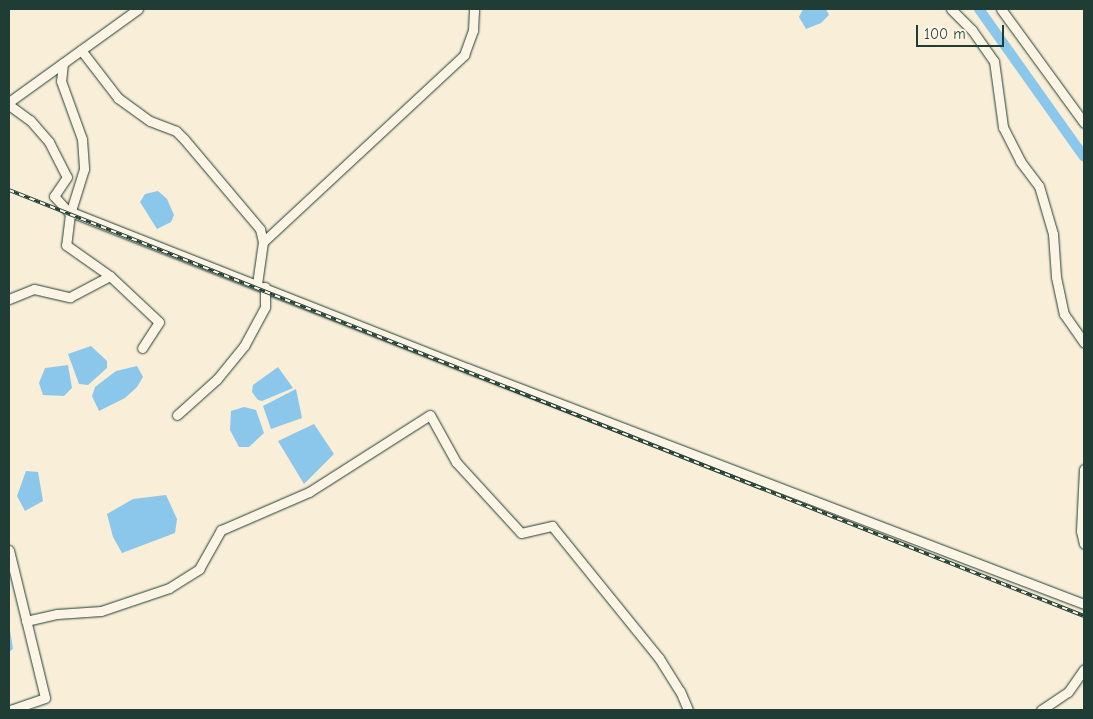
<!DOCTYPE html>
<style>
body{margin:0}
#map{position:relative;width:1093px;height:719px;overflow:hidden;background:#f9eed7;font-family:"Comic Neue",sans-serif}
div>[style]{position:absolute}
.water>*{inset:0;background:#8bc6eb}
.river>*{height:10px;margin:-5px;padding:0 5px;transform-origin:5px;border-radius:5px;background:#8bc6eb}
.roads{filter:drop-shadow(0 0 1px #1f3d34) drop-shadow(0 0 1px #1f3d34)}
.minor>*{height:9px;margin:-4.5px;padding:0 4.5px;transform-origin:4.5px;border-radius:4.5px;background:#fcf5e5}
.rail>*{height:4px;margin-top:-2px;transform-origin:0;background:repeating-linear-gradient(90deg,#fcf5e5 0 5.5px,#1f3d34 0 11px);box-sizing:border-box;border-block:1px solid #1f3d34}
span{translate:-50% -50%;white-space:nowrap;text-align:center;line-height:1.15;-webkit-text-stroke:4px #fcf5e5;paint-order:stroke}
.frame{position:absolute;inset:0;border:10px solid #1f3d34;pointer-events:none}
.scale{position:absolute;left:916px;top:25px;width:88px;height:22px;box-sizing:border-box;border:2px solid #1f3d34;border-top:0;padding-left:6px;font-size:15px;line-height:18px;white-space:nowrap;color:#1f3d34;-webkit-text-stroke:4px #fcf5e5;paint-order:stroke}
</style>
<div id="map">
<div class="water">
<div style="clip-path:polygon(803px 9px,826px 9px,829px 15px,821px 23px,806px 29px,799px 17px)"></div>
<div style="clip-path:polygon(158px 191px,167px 199px,174px 215px,171px 222px,157px 229px,140px 202px,145px 194px)"></div>
<div style="clip-path:polygon(91px 346px,107px 361px,107px 368px,88px 385px,79px 384px,68px 354px)"></div>
<div style="clip-path:polygon(68px 365px,72px 388px,64px 396px,43px 395px,39px 383px,45px 368px)"></div>
<div style="clip-path:polygon(137px 366px,143px 377px,137px 387px,125px 398px,99px 411px,92px 396px,95px 387px,116px 371px)"></div>
<div style="clip-path:polygon(278px 367px,293px 388px,262px 401px,258px 400px,252px 392px,253px 385px)"></div>
<div style="clip-path:polygon(296px 389px,302px 418px,271px 429px,263px 406px)"></div>
<div style="clip-path:polygon(244px 407px,256px 410px,264px 433px,249px 447px,239px 447px,230px 430px,231px 411px)"></div>
<div style="clip-path:polygon(314px 424px,334px 454px,304px 484px,278px 441px)"></div>
<div style="clip-path:polygon(26px 471px,38px 472px,43px 501px,25px 511px,17px 496px)"></div>
<div style="clip-path:polygon(166px 495px,177px 519px,175px 533px,122px 553px,113px 537px,107px 514px,133px 499px)"></div>
<div style="clip-path:polygon(9px 624px,13px 649px,9px 652px)"></div>
</div>
<div class="river">
<div style="left:979px;top:9px;width:181px;rotate:54.6deg"></div>
</div>
<div class="roads">
<div class="minor">
<div style="left:951px;top:9px;width:30px;rotate:45deg"></div>
<div style="left:972px;top:30px;width:38px;rotate:55deg"></div>
<div style="left:994px;top:61px;width:67px;rotate:82.2deg"></div>
<div style="left:1003px;top:127px;width:38px;rotate:63deg"></div>
<div style="left:1020px;top:161px;width:31px;rotate:53deg"></div>
<div style="left:1039px;top:186px;width:50px;rotate:73.7deg"></div>
<div style="left:1053px;top:234px;width:43px;rotate:86deg"></div>
<div style="left:1056px;top:277px;width:38px;rotate:78deg"></div>
<div style="left:1064px;top:314px;width:35px;rotate:55deg"></div>
<div style="left:1001px;top:9px;width:141px;rotate:53.9deg"></div>
<div style="left:81px;top:50px;width:61px;rotate:52.4deg"></div>
<div style="left:118px;top:98px;width:39px;rotate:36deg"></div>
<div style="left:150px;top:121px;width:28px;rotate:21deg"></div>
<div style="left:176px;top:131px;width:11px;rotate:45deg"></div>
<div style="left:184px;top:139px;width:118px;rotate:49.8deg"></div>
<div style="left:260px;top:229px;width:13px;rotate:77deg"></div>
<div style="left:63px;top:63px;width:18px;rotate:96deg"></div>
<div style="left:61px;top:81px;width:62px;rotate:70.1deg"></div>
<div style="left:82px;top:139px;width:30px;rotate:86deg"></div>
<div style="left:84px;top:169px;width:47px;rotate:107.3deg"></div>
<div style="left:70px;top:214px;width:31px;rotate:97deg"></div>
<div style="left:66px;top:245px;width:54px;rotate:35.2deg"></div>
<div style="left:110px;top:276px;width:67px;rotate:43.2deg"></div>
<div style="left:159px;top:322px;width:31px;rotate:123deg"></div>
<div style="left:9px;top:102px;width:159px;rotate:-35.8deg"></div>
<div style="left:9px;top:105px;width:26px;rotate:36deg"></div>
<div style="left:30px;top:120px;width:29px;rotate:49deg"></div>
<div style="left:49px;top:142px;width:39px;rotate:63deg"></div>
<div style="left:67px;top:177px;width:23px;rotate:124deg"></div>
<div style="left:54px;top:196px;width:24px;rotate:48deg"></div>
<div style="left:71px;top:212px;width:426px;rotate:21.5deg"></div>
<div style="left:467px;top:368px;width:661px;rotate:20.93deg"></div>
<div style="left:257px;top:284px;width:42px;rotate:-81.9deg"></div>
<div style="left:263px;top:242px;width:275px;rotate:-42.9deg"></div>
<div style="left:464px;top:55px;width:27px;rotate:-70deg"></div>
<div style="left:473px;top:30px;width:21px;rotate:-87deg"></div>
<div style="left:9px;top:299px;width:27px;rotate:-22deg"></div>
<div style="left:34px;top:289px;width:37px;rotate:13deg"></div>
<div style="left:70px;top:297px;width:45px;rotate:-27.7deg"></div>
<div style="left:177px;top:415px;width:54px;rotate:-42deg"></div>
<div style="left:217px;top:379px;width:43px;rotate:-50.7deg"></div>
<div style="left:244px;top:346px;width:44px;rotate:-61.7deg"></div>
<div style="left:265px;top:307px;width:20px;rotate:-90deg"></div>
<div style="left:1084px;top:469px;width:62px;rotate:92.8deg"></div>
<div style="left:1081px;top:531px;width:13px;rotate:77deg"></div>
<div style="left:9px;top:550px;width:152px;rotate:76.3deg"></div>
<div style="left:45px;top:698px;width:36px;rotate:161deg"></div>
<div style="left:26px;top:621px;width:32px;rotate:-13deg"></div>
<div style="left:57px;top:614px;width:44px;rotate:-3.9deg"></div>
<div style="left:101px;top:611px;width:72px;rotate:-18.7deg"></div>
<div style="left:169px;top:588px;width:36px;rotate:-32deg"></div>
<div style="left:199px;top:569px;width:45px;rotate:-60.6deg"></div>
<div style="left:221px;top:530px;width:96px;rotate:-23.4deg"></div>
<div style="left:309px;top:492px;width:143px;rotate:-32.5deg"></div>
<div style="left:430px;top:415px;width:54px;rotate:61deg"></div>
<div style="left:456px;top:462px;width:96px;rotate:47.5deg"></div>
<div style="left:521px;top:533px;width:32px;rotate:-13deg"></div>
<div style="left:552px;top:526px;width:170px;rotate:51deg"></div>
<div style="left:659px;top:658px;width:39px;rotate:58deg"></div>
<div style="left:680px;top:691px;width:21px;rotate:67deg"></div>
<div style="left:1041px;top:710px;width:32px;rotate:-34deg"></div>
<div style="left:1068px;top:692px;width:28px;rotate:-55deg"></div>
</div>
</div>
<div class="rail">
<div style="left:9px;top:190px;width:1156px;rotate:21.62deg"></div>
</div>
<div class="frame"></div>
<div class="scale">100 m</div>
</div>
